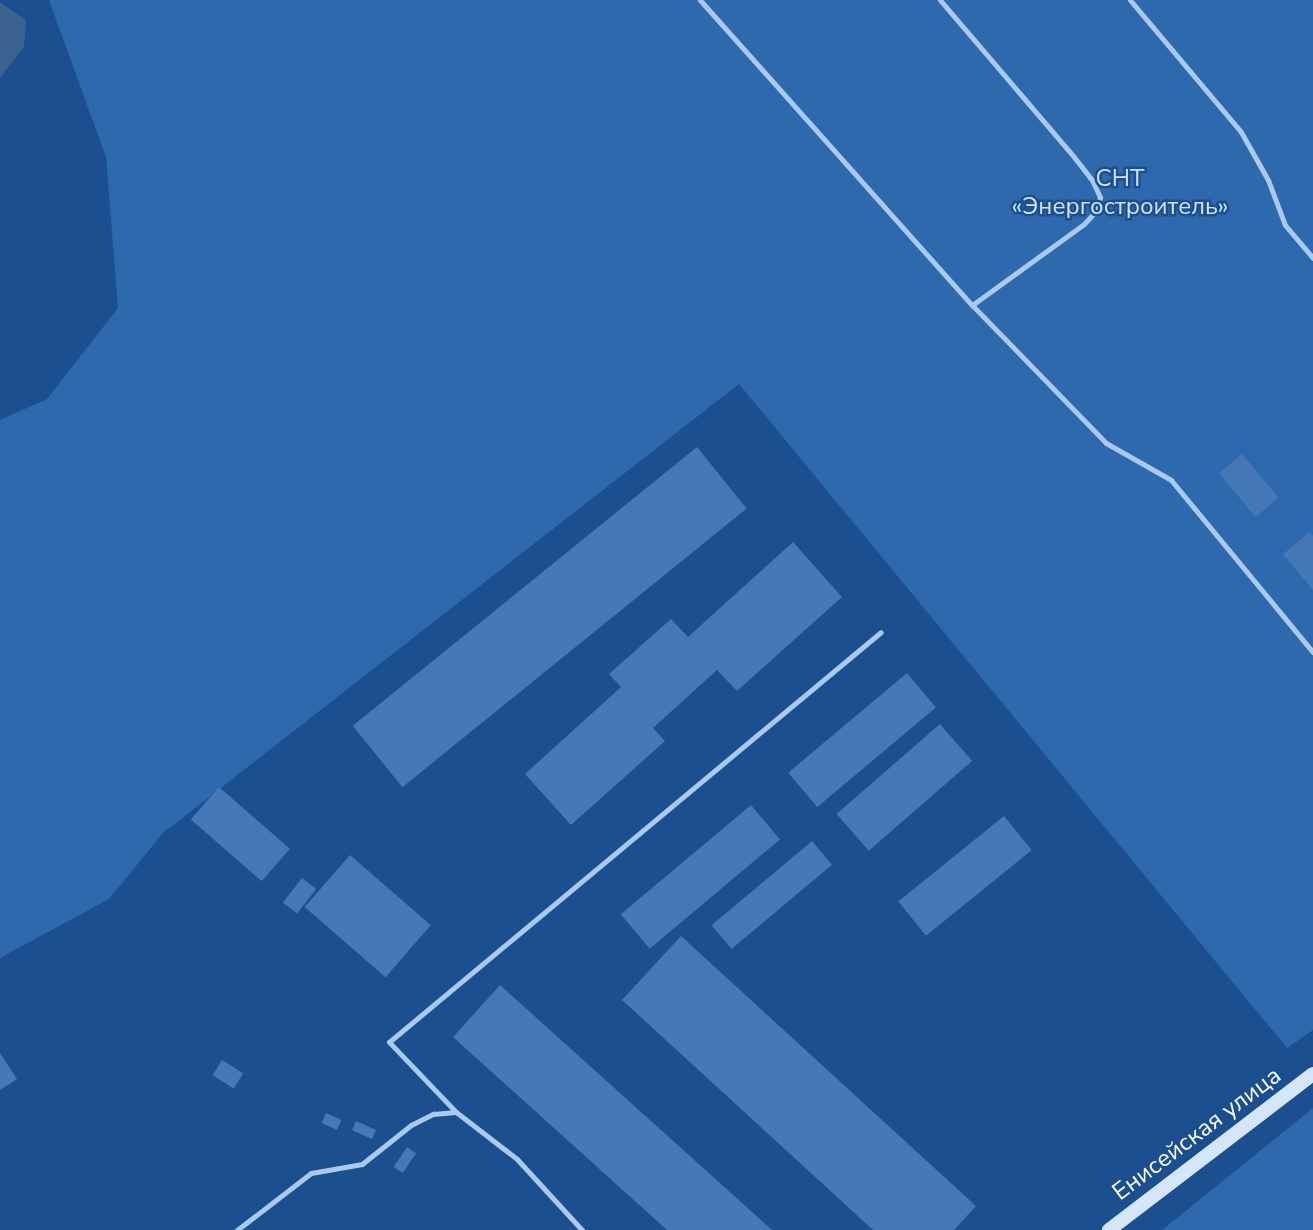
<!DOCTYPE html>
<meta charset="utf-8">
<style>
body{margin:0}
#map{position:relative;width:1313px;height:1230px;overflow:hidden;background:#1b4f8f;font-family:"Nunito Sans",sans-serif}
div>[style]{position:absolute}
.green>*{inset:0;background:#2e69ad}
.water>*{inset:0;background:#3c6290}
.building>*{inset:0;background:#4478b7;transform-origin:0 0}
.lane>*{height:5px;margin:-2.5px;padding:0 2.5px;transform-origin:2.5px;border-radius:2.5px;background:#a9c9ee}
.secondary>*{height:14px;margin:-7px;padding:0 7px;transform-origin:7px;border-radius:7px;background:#d6e6fa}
span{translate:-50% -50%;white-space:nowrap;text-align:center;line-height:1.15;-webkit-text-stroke:5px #1b4f8f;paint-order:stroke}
.park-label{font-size:24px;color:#cfe3fa}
.street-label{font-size:24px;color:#fff}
</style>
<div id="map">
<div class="green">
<div style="clip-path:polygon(49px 0,1313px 0,1313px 1030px,1287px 1048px,739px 384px,163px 833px,109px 899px,0 958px,0 420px,47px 399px,118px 308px,106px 157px)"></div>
<div style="clip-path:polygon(1313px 1108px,1313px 1230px,1162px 1230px)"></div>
</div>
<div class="water">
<div style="clip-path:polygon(0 2px,26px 20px,24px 47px,0 78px)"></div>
</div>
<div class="building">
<div style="left:697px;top:447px;width:79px;height:443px;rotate:51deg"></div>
<div style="left:1242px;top:454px;width:57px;height:30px;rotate:50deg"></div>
<div style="clip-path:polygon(1310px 532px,1313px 536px,1313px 590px,1283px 554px)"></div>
<div style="clip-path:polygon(793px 542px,842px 597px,737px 691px,717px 670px,653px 728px,665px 741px,571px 825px,525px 774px,621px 687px,609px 674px,671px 619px,688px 637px)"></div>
<div style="left:907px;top:673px;width:45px;height:155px;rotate:50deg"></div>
<div style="left:940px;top:724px;width:49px;height:137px;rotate:49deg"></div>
<div style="left:219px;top:787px;width:94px;height:43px;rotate:41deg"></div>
<div style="left:751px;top:805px;width:45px;height:170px;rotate:50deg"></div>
<div style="left:1004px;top:816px;width:44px;height:136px;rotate:51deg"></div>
<div style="left:812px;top:841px;width:31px;height:131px;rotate:50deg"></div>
<div style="left:350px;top:855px;width:107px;height:69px;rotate:41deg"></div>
<div style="left:302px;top:878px;width:18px;height:31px;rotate:38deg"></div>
<div style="clip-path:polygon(681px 936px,976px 1206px,954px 1230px,873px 1230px,622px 1000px)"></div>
<div style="clip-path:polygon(500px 985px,772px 1230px,667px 1230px,453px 1037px)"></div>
<div style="clip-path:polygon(0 1053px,17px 1079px,0 1090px)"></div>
<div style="left:222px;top:1060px;width:25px;height:18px;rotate:32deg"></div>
<div style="left:326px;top:1113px;width:17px;height:11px;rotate:24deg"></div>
<div style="left:356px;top:1121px;width:22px;height:10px;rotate:24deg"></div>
<div style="left:407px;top:1147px;width:11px;height:24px;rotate:34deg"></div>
</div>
<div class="lane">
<div style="left:700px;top:0;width:409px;rotate:48.3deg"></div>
<div style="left:972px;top:305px;width:192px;rotate:45.8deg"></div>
<div style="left:1106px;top:443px;width:75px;rotate:29.6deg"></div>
<div style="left:1171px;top:480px;width:223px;rotate:50.5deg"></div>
<div style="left:940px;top:0;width:206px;rotate:49.5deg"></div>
<div style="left:1074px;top:157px;width:29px;rotate:52deg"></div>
<div style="left:1092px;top:180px;width:19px;rotate:65deg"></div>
<div style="left:1100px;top:197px;width:15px;rotate:106deg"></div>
<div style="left:1096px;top:211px;width:18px;rotate:133deg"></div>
<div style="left:1084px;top:224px;width:138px;rotate:144.1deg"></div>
<div style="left:1130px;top:0;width:172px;rotate:49.9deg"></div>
<div style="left:1241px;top:132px;width:55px;rotate:60.6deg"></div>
<div style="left:1268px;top:180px;width:48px;rotate:69.3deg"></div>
<div style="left:1285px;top:225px;width:43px;rotate:49.7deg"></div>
<div style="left:237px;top:1230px;width:93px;rotate:-37.6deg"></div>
<div style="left:311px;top:1173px;width:52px;rotate:-10deg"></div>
<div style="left:362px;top:1164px;width:63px;rotate:-38.5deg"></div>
<div style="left:411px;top:1125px;width:25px;rotate:-27deg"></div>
<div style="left:433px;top:1114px;width:23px;rotate:-5deg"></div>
<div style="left:582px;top:1230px;width:96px;rotate:-132.5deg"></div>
<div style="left:517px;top:1159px;width:77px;rotate:-142.4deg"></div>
<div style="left:456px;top:1112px;width:97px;rotate:-133.7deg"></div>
<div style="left:389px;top:1042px;width:640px;rotate:-39.81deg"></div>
</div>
<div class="secondary">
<div style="left:1109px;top:1230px;width:257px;rotate:-37.4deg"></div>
</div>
<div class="park-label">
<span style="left:1120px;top:193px">СНТ<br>«Энергостроитель»</span>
</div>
<div class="street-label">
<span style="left:1197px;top:1134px;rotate:-37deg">Енисейская улица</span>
</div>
</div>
